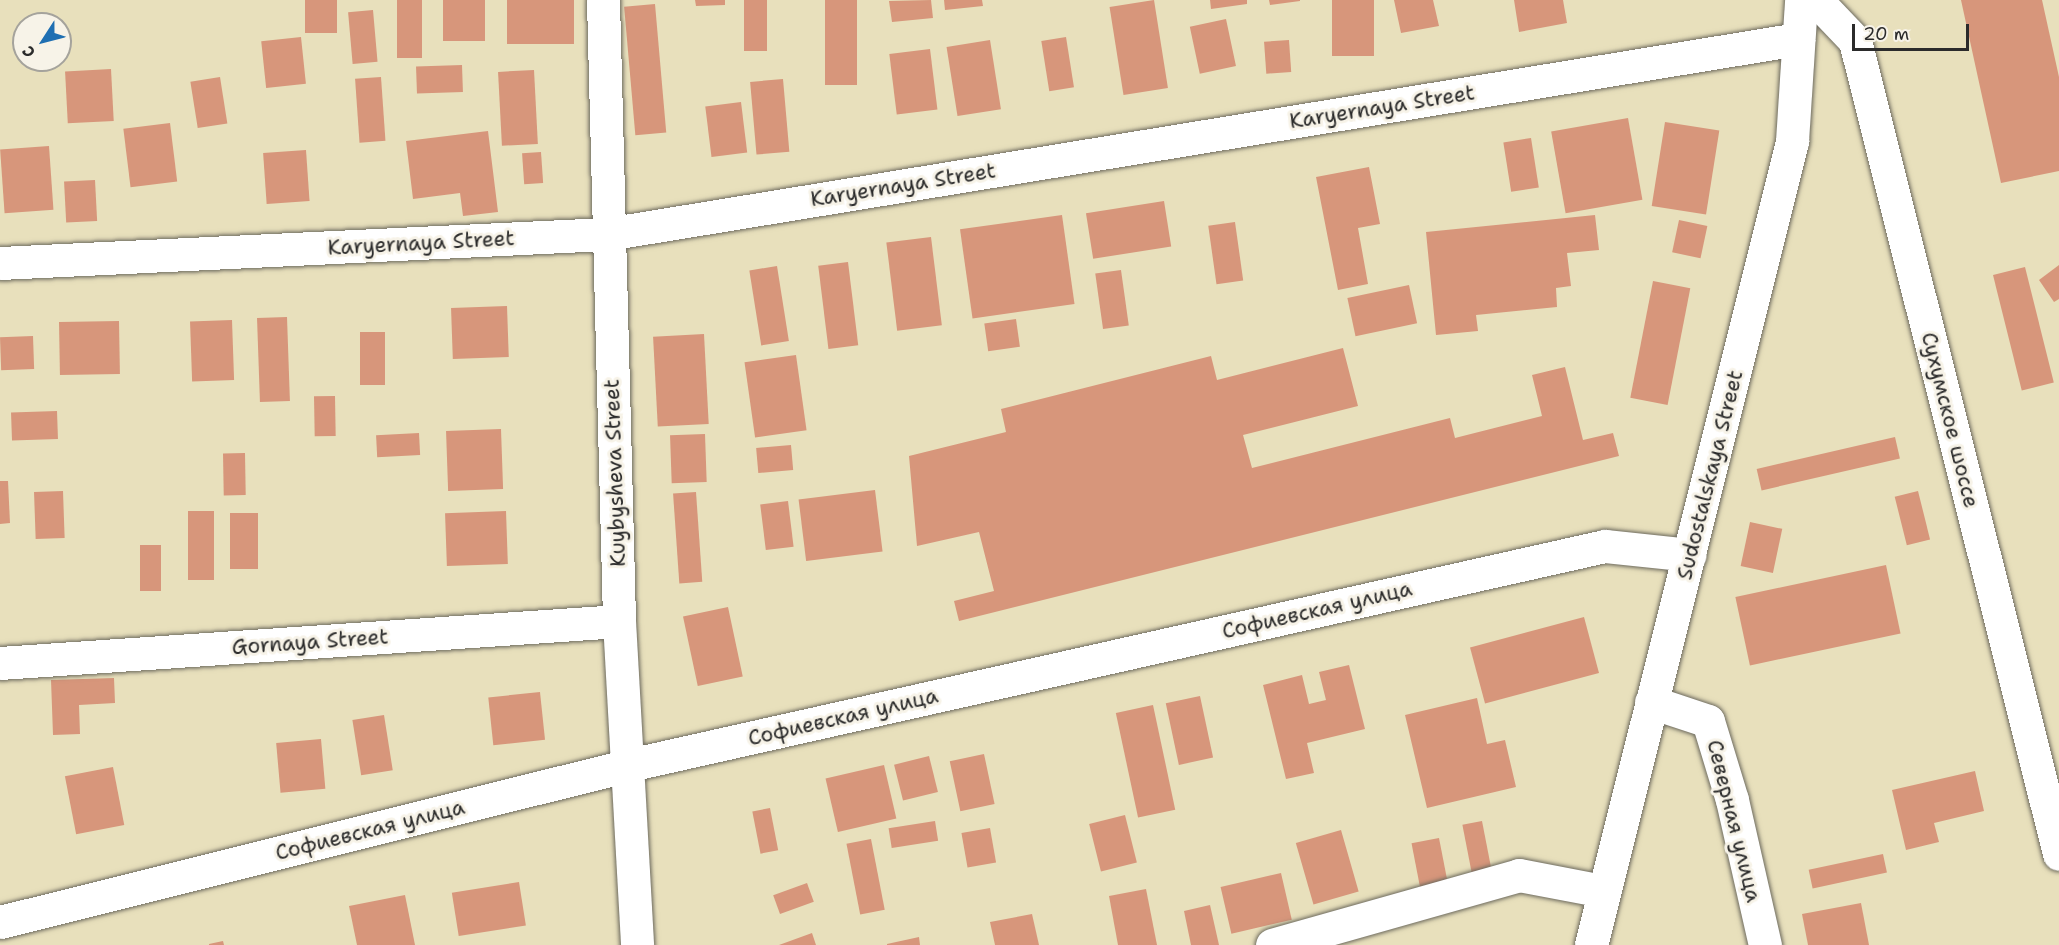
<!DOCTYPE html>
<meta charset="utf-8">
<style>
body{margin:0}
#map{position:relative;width:2059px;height:945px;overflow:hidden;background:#e8e0bc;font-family:"Shantell Sans",sans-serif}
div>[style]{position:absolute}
.building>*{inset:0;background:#d7967b;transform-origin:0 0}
.roads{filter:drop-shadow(0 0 2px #6d6a5e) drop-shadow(0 0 2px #6d6a5e)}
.minor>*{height:33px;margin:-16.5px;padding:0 16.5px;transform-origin:16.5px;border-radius:16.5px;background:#fff}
.highway>*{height:33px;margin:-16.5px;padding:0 16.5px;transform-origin:16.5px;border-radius:16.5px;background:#fff}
span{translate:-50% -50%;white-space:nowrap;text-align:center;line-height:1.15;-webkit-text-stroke:6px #f7f3e8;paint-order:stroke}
.street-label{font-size:21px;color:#2b2b2b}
.north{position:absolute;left:12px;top:12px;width:60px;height:60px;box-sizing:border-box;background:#f7f3e8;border:2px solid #a5a39c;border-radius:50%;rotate:234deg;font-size:16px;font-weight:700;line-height:24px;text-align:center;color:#2b2b2b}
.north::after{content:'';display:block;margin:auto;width:21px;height:27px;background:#1f6fb2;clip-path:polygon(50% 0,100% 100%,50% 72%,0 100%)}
.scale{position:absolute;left:1852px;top:24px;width:117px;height:27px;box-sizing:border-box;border:3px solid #2b2b2b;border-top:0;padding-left:8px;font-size:18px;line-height:21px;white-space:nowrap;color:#2b2b2b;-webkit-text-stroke:4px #f7f3e8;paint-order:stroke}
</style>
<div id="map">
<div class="building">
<div style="left:305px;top:0;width:32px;height:33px"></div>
<div style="left:397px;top:0;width:25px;height:58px"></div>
<div style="left:443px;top:0;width:42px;height:41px"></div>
<div style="left:507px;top:0;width:67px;height:44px"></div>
<div style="clip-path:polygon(695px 0,725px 0,725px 5px,696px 6px)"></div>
<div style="left:744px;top:0;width:23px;height:51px"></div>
<div style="left:825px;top:0;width:32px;height:85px"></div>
<div style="clip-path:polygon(931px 0,933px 18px,892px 22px,889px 1px)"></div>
<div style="clip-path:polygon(944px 0,982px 0,983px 6px,945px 10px)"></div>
<div style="left:1154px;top:0;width:89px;height:45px;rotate:81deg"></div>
<div style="clip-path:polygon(1210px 0,1247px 0,1247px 4px,1211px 9px)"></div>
<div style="clip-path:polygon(1269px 0,1300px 0,1300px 1px,1270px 5px)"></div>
<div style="left:1332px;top:0;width:42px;height:56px"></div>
<div style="clip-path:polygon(1394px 0,1433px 0,1439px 26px,1401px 33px)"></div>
<div style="clip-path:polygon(1514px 0,1563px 0,1567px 23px,1519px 32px)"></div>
<div style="clip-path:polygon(1961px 0,2042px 0,2059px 77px,2059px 171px,2001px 183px)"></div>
<div style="left:655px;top:4px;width:129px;height:31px;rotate:85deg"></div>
<div style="left:373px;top:10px;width:52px;height:25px;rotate:85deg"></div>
<div style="left:1226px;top:19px;width:48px;height:37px;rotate:78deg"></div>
<div style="left:301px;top:37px;width:47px;height:40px;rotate:84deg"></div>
<div style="left:1066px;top:37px;width:51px;height:25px;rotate:81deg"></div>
<div style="left:990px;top:40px;width:70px;height:44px;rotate:81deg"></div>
<div style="left:1289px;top:40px;width:32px;height:25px;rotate:86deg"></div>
<div style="left:930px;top:49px;width:61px;height:41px;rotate:83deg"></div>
<div style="left:462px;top:65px;width:27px;height:46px;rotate:88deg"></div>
<div style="left:111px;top:69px;width:52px;height:46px;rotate:87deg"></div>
<div style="left:534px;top:70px;width:74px;height:36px;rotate:87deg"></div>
<div style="left:220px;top:77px;width:47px;height:30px;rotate:81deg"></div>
<div style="left:381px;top:77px;width:64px;height:26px;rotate:86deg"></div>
<div style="left:783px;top:79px;width:73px;height:33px;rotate:85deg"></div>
<div style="left:741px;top:102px;width:51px;height:36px;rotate:83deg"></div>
<div style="left:1628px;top:118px;width:83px;height:78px;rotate:80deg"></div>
<div style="left:1665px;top:122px;width:55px;height:85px;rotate:9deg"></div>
<div style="left:170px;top:123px;width:59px;height:47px;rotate:83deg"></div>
<div style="clip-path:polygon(488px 131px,498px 212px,463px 216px,460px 193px,413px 199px,406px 141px)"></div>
<div style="left:1531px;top:138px;width:50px;height:28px;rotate:81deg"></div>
<div style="left:49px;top:146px;width:64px;height:49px;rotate:86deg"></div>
<div style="left:306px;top:150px;width:51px;height:43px;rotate:86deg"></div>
<div style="left:541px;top:152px;width:31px;height:19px;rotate:86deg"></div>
<div style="clip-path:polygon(1369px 167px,1380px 224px,1358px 228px,1368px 284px,1338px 290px,1316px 177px)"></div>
<div style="left:95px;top:180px;width:41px;height:31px;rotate:87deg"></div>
<div style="left:1164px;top:201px;width:46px;height:79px;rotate:81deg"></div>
<div style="left:1062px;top:215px;width:90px;height:103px;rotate:82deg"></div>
<div style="clip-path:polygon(1595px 215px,1599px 250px,1567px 253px,1571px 286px,1556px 288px,1557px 307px,1476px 315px,1478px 331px,1436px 335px,1426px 232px)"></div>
<div style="left:1679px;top:220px;width:29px;height:33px;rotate:12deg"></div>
<div style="left:1235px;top:222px;width:59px;height:27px;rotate:82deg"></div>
<div style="left:931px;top:237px;width:89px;height:45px;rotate:83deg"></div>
<div style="left:848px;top:262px;width:84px;height:30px;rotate:83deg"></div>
<div style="clip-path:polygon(2059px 265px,2059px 299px,2054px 302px,2039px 280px)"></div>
<div style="left:777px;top:266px;width:76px;height:28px;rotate:81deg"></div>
<div style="left:2025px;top:267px;width:119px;height:33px;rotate:76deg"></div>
<div style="left:1121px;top:270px;width:56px;height:26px;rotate:82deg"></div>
<div style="left:1653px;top:281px;width:38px;height:119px;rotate:11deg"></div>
<div style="left:1409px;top:285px;width:39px;height:63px;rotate:78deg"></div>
<div style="left:507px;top:306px;width:51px;height:56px;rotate:88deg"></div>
<div style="left:287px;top:317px;width:84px;height:30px;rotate:88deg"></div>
<div style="left:1016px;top:319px;width:28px;height:32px;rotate:82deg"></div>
<div style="left:232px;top:320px;width:60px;height:42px;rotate:88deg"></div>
<div style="left:119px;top:321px;width:53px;height:60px;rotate:89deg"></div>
<div style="left:360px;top:332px;width:25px;height:53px"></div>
<div style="left:704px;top:334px;width:90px;height:51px;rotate:87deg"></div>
<div style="left:33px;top:336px;width:33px;height:33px;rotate:88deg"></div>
<div style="clip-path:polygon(1343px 348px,1358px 406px,1243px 435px,1252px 468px,1450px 418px,1455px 438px,1542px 416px,1532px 375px,1565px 367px,1583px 440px,1613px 433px,1619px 456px,959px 621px,954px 601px,994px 591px,979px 532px,917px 546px,909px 456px,1006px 432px,1001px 409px,1211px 356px,1217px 380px)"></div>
<div style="left:796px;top:355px;width:76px;height:52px;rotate:82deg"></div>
<div style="left:335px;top:396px;width:40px;height:21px;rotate:89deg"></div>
<div style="left:57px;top:411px;width:28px;height:46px;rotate:88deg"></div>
<div style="left:501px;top:429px;width:60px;height:55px;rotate:88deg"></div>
<div style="left:419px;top:433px;width:22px;height:43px;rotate:87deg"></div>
<div style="left:705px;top:434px;width:48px;height:35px;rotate:88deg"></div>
<div style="left:1895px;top:437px;width:22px;height:142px;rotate:77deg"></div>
<div style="left:791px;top:445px;width:25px;height:35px;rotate:85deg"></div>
<div style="left:245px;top:453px;width:42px;height:22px;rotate:89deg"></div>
<div style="clip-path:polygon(0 481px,8px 481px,10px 523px,0 524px)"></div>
<div style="left:875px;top:490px;width:62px;height:77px;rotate:83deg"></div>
<div style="left:63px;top:491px;width:47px;height:29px;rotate:88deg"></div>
<div style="left:1918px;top:491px;width:50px;height:24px;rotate:76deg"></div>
<div style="left:696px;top:492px;width:90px;height:23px;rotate:86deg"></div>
<div style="left:788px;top:501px;width:46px;height:28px;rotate:83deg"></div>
<div style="left:188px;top:511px;width:26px;height:69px"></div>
<div style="left:506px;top:511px;width:53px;height:61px;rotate:88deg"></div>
<div style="left:230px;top:513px;width:28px;height:56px"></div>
<div style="left:1750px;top:522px;width:33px;height:45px;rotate:12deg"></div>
<div style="left:140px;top:545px;width:21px;height:46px"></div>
<div style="left:1886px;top:565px;width:70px;height:154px;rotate:78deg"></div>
<div style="left:728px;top:607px;width:71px;height:46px;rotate:78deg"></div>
<div style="left:1584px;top:617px;width:58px;height:118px;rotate:75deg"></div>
<div style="clip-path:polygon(1349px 665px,1365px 729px,1307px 743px,1314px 773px,1286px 779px,1263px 685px,1302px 675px,1309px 704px,1326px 700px,1319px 672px)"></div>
<div style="clip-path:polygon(114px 678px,115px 703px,79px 705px,80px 734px,53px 735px,51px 680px)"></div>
<div style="left:540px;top:692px;width:48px;height:52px;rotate:84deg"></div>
<div style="left:1200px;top:696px;width:63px;height:35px;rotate:78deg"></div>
<div style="clip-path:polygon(1477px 698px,1487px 744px,1505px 740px,1516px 787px,1427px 808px,1405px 715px)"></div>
<div style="left:1153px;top:705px;width:107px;height:38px;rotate:78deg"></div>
<div style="left:384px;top:715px;width:56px;height:32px;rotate:81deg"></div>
<div style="left:321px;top:739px;width:50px;height:45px;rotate:85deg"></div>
<div style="left:984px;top:754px;width:51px;height:35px;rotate:78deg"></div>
<div style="left:929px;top:756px;width:37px;height:36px;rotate:76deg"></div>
<div style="left:884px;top:765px;width:55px;height:60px;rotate:77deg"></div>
<div style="left:113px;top:767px;width:59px;height:49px;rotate:79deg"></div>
<div style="clip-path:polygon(1975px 771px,1984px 811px,1934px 823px,1939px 842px,1906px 850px,1892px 790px)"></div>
<div style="left:770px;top:808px;width:43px;height:18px;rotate:79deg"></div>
<div style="left:1125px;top:815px;width:49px;height:37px;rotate:76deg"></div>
<div style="left:935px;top:821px;width:20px;height:47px;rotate:81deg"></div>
<div style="left:1482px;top:821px;width:53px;height:20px;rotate:79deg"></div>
<div style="left:990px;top:828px;width:35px;height:29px;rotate:80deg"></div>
<div style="left:1341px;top:830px;width:64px;height:47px;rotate:74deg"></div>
<div style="left:1439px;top:838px;width:48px;height:28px;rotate:79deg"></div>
<div style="left:871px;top:839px;width:72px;height:25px;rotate:79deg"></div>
<div style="left:1883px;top:854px;width:19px;height:76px;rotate:78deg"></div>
<div style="left:1281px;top:873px;width:48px;height:62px;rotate:77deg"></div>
<div style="left:519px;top:882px;width:44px;height:68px;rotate:81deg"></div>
<div style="left:807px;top:883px;width:20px;height:36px;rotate:70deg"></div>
<div style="clip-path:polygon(1146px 889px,1157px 945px,1118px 945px,1109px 896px)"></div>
<div style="clip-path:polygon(405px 895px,415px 945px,357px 945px,349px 906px)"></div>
<div style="clip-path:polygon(1861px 903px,1869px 945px,1808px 945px,1802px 914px)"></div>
<div style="clip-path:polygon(1210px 905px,1219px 945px,1191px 945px,1184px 911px)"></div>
<div style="clip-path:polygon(1032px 914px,1039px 945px,995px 945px,990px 922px)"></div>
<div style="clip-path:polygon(812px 933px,816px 945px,779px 945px)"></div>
<div style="clip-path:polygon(919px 937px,920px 945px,887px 945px,887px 944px)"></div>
<div style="clip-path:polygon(223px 941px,224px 945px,209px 945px,209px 944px)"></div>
</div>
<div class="roads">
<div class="minor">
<div style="left:603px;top:0;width:621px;rotate:88.52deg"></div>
<div style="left:619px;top:621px;width:324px;rotate:86.8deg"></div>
<div style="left:1816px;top:0;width:57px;rotate:46.4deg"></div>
<div style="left:1855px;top:41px;width:838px;rotate:75.91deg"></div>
<div style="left:0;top:263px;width:608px;rotate:-2.74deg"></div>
<div style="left:607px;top:234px;width:1207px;rotate:-9.3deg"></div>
<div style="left:0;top:663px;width:620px;rotate:-3.88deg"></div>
<div style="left:1651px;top:702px;width:60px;rotate:18.4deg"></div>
<div style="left:1708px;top:721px;width:83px;rotate:73.1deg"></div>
<div style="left:1732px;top:800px;width:149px;rotate:77.2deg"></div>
<div style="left:0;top:922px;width:648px;rotate:-14.01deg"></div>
<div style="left:629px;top:765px;width:1000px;rotate:-12.65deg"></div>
<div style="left:1605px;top:546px;width:85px;rotate:6deg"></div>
<div style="left:1272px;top:945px;width:257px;rotate:-15.8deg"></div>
<div style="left:1519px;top:875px;width:86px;rotate:10.8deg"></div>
</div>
<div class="highway">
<div style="left:1591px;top:945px;width:829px;rotate:-75.96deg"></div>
<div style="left:1792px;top:141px;width:141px;rotate:-86.3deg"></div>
</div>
</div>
<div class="street-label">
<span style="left:1382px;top:107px;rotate:-9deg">Karyernaya Street</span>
<span style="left:903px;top:185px;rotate:-9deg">Karyernaya Street</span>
<span style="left:421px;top:243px;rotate:-3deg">Karyernaya Street</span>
<span style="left:1950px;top:420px;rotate:76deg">Сухумское шоссе</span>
<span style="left:615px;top:473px;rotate:-92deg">Kuybysheva Street</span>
<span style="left:1710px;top:475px;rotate:-76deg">Sudostalskaya Street</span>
<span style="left:1317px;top:610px;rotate:-13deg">Софиевская улица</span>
<span style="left:310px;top:642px;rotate:-4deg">Gornaya Street</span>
<span style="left:843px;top:717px;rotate:-13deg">Софиевская улица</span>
<span style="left:1734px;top:821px;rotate:76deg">Северная улица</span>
<span style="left:370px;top:830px;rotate:-14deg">Софиевская улица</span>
</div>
<div class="north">С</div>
<div class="scale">20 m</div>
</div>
